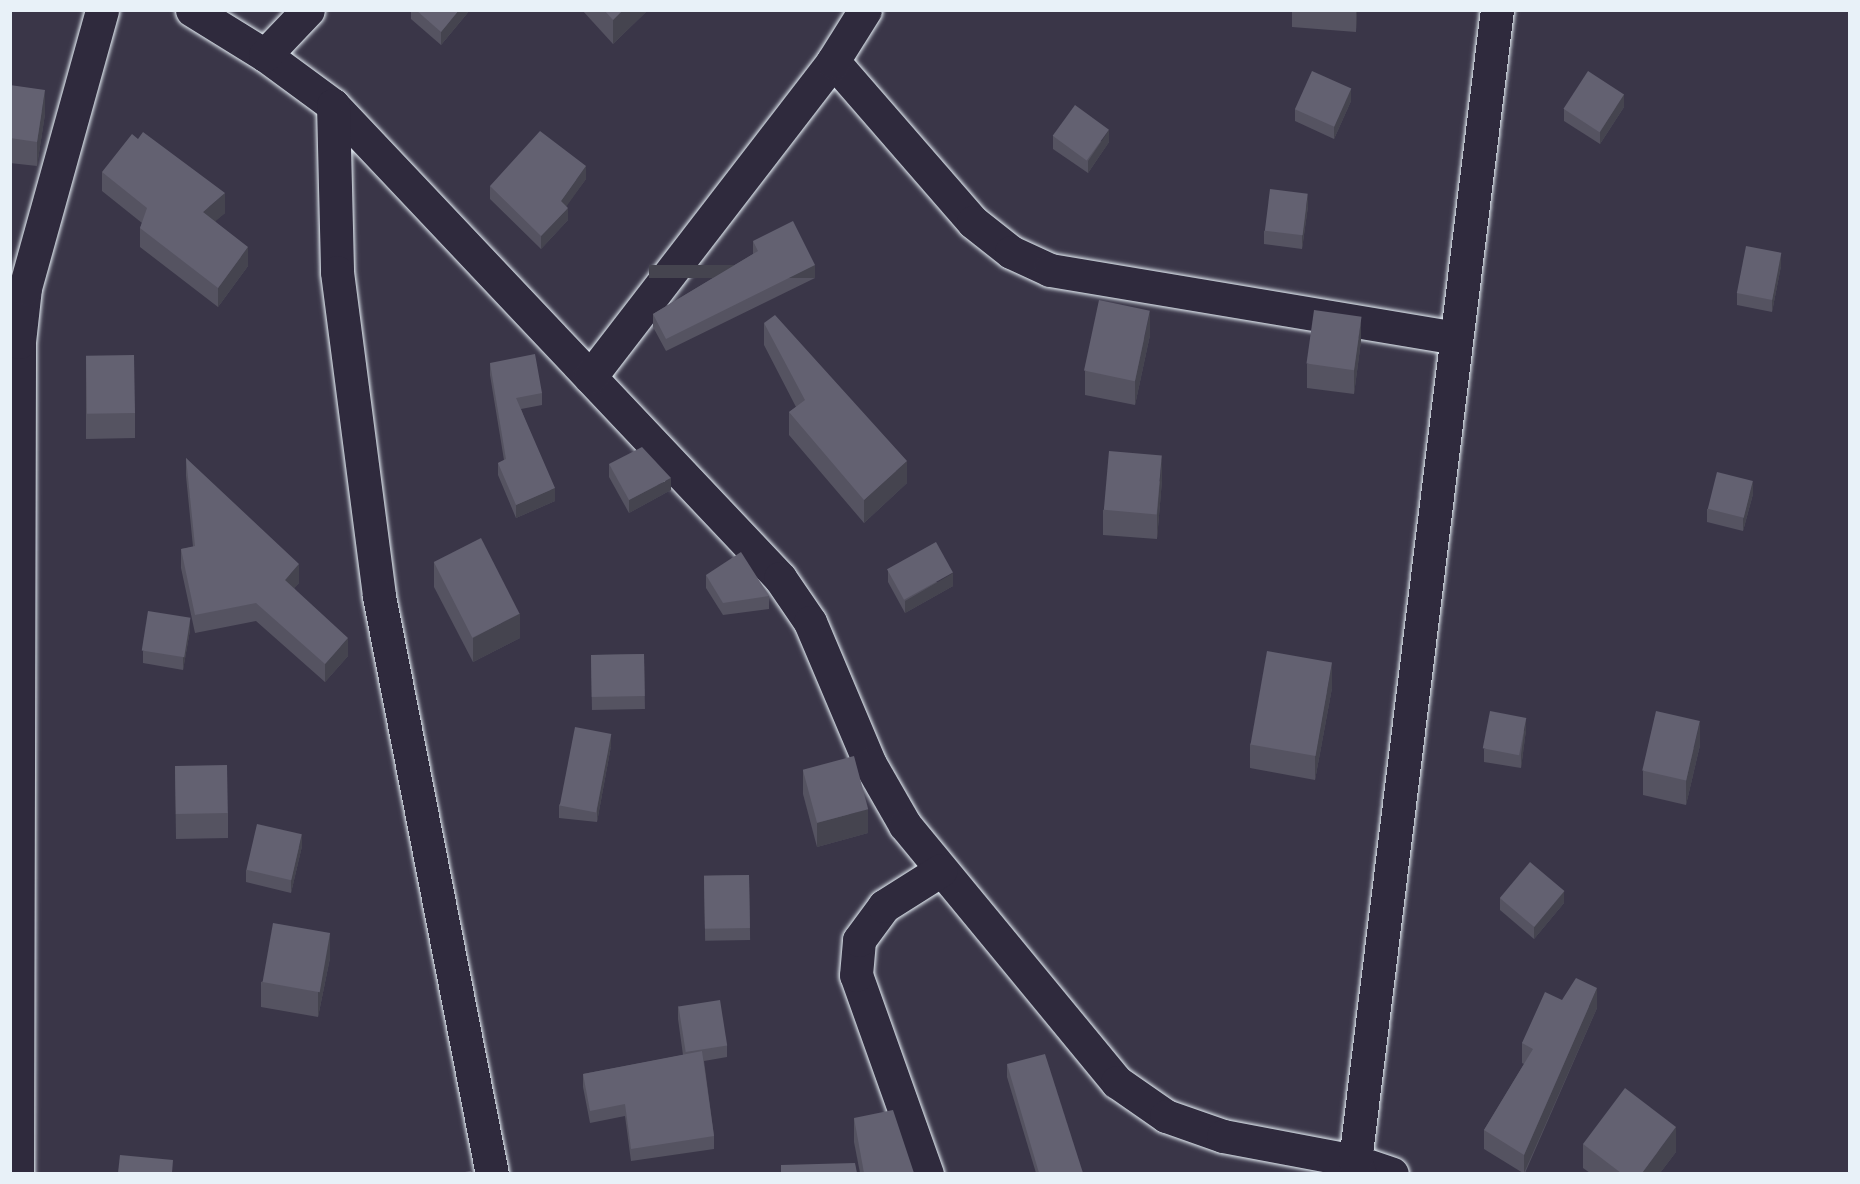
<!DOCTYPE html>
<style>
body{margin:0}
#map{position:relative;width:1860px;height:1184px;overflow:hidden;background:#3a3648;font-family:Dekko,sans-serif}
div>[style]{position:absolute}
.roads{filter:drop-shadow(0 0 2px #e8f1f8) drop-shadow(0 0 2px #e8f1f8)}
.street>*{height:33px;margin:-16.5px;padding:0 16.5px;transform-origin:16.5px;border-radius:16.5px;background:#2f2a3d}
.wall>*{inset:0;background:#555361;transform-origin:0 0}
.shaded-wall>*{inset:0;background:#45444f;transform-origin:0 0}
.building>*{inset:0;background:#636171;transform-origin:0 0}
span{translate:-50% -50%;white-space:nowrap;text-align:center;line-height:1.15;-webkit-text-stroke:6px #2f2a3d;paint-order:stroke}
.frame{position:absolute;inset:0;border:12px solid #e8f1f8;pointer-events:none}
</style>
<div id="map">
<div class="roads">
<div class="street">
<div style="left:192px;top:10px;width:86px;rotate:31.7deg"></div>
<div style="left:265px;top:55px;width:84px;rotate:36.3deg"></div>
<div style="left:333px;top:105px;width:651px;rotate:46.62deg"></div>
<div style="left:780px;top:578px;width:53px;rotate:55.7deg"></div>
<div style="left:810px;top:622px;width:154px;rotate:67.1deg"></div>
<div style="left:870px;top:764px;width:70px;rotate:60.2deg"></div>
<div style="left:905px;top:825px;width:333px;rotate:50.5deg"></div>
<div style="left:1117px;top:1082px;width:60px;rotate:34.8deg"></div>
<div style="left:1166px;top:1116px;width:60px;rotate:19.3deg"></div>
<div style="left:1223px;top:1136px;width:134px;rotate:10.7deg"></div>
<div style="left:1355px;top:1161px;width:39px;rotate:19deg"></div>
<div style="left:265px;top:55px;width:62px;rotate:-46.3deg"></div>
<div style="left:833px;top:61px;width:213px;rotate:49deg"></div>
<div style="left:973px;top:222px;width:48px;rotate:38.3deg"></div>
<div style="left:1011px;top:252px;width:43px;rotate:24.8deg"></div>
<div style="left:1050px;top:270px;width:411px;rotate:9.5deg"></div>
<div style="left:333px;top:105px;width:167px;rotate:88.6deg"></div>
<div style="left:337px;top:272px;width:327px;rotate:82.6deg"></div>
<div style="left:379px;top:596px;width:589px;rotate:78.94deg"></div>
<div style="left:590px;top:377px;width:399px;rotate:-52.4deg"></div>
<div style="left:833px;top:61px;width:60px;rotate:-57.9deg"></div>
<div style="left:17px;top:1174px;width:832px;rotate:-89.86deg"></div>
<div style="left:19px;top:342px;width:54px;rotate:-83.7deg"></div>
<div style="left:25px;top:288px;width:288px;rotate:-74.5deg"></div>
<div style="left:927px;top:1174px;width:211px;rotate:-109.6deg"></div>
<div style="left:856px;top:975px;width:35px;rotate:-85deg"></div>
<div style="left:859px;top:940px;width:42px;rotate:-53.7deg"></div>
<div style="left:884px;top:906px;width:67px;rotate:-32.3deg"></div>
<div style="left:1360px;top:1174px;width:14px;rotate:-111deg"></div>
<div style="left:1355px;top:1161px;width:1160px;rotate:-82.97deg"></div>
</div>
</div>
<div class="wall">
<div style="clip-path:polygon(411px 10px,470px 10px,441px 45px,411px 19px)"></div>
<div style="clip-path:polygon(582px 10px,648px 10px,613px 44px)"></div>
<div style="clip-path:polygon(1292px 10px,1357px 10px,1356px 32px,1292px 27px)"></div>
<div style="clip-path:polygon(10px 85px,45px 114px,37px 166px,10px 163px)"></div>
<div style="clip-path:polygon(1351px 101px,1334px 139px,1295px 121px,1295px 109px)"></div>
<div style="clip-path:polygon(1624px 107px,1600px 144px,1564px 121px,1564px 109px)"></div>
<div style="clip-path:polygon(1053px 136px,1109px 142px,1088px 173px,1053px 149px)"></div>
<div style="clip-path:polygon(102px 172px,225px 213px,215px 221px,248px 266px,218px 307px,140px 247px,140px 228px,142px 223px,102px 191px)"></div>
<div style="clip-path:polygon(586px 179px,566px 206px,568px 220px,541px 249px,490px 199px,490px 186px)"></div>
<div style="clip-path:polygon(1308px 206px,1302px 249px,1264px 244px,1264px 231px)"></div>
<div style="clip-path:polygon(753px 241px,815px 278px,666px 351px,653px 327px,653px 314px,753px 254px)"></div>
<div style="clip-path:polygon(1781px 266px,1772px 312px,1737px 305px,1737px 293px)"></div>
<div style="clip-path:polygon(764px 323px,907px 483px,864px 523px,789px 435px,789px 412px,796px 407px,764px 345px)"></div>
<div style="clip-path:polygon(1150px 335px,1135px 405px,1085px 395px,1085px 371px)"></div>
<div style="clip-path:polygon(1361px 341px,1354px 394px,1307px 388px,1307px 364px)"></div>
<div style="clip-path:polygon(86px 356px,135px 413px,135px 438px,86px 439px)"></div>
<div style="clip-path:polygon(490px 363px,542px 393px,542px 405px,521px 409px,555px 501px,516px 518px,498px 475px,498px 463px,504px 460px,490px 375px)"></div>
<div style="clip-path:polygon(186px 458px,299px 583px,294px 588px,348px 656px,325px 682px,256px 621px,195px 633px,181px 568px,181px 549px,193px 547px,186px 476px)"></div>
<div style="clip-path:polygon(609px 464px,671px 490px,629px 513px,609px 477px)"></div>
<div style="clip-path:polygon(1162px 480px,1157px 539px,1103px 535px,1103px 510px)"></div>
<div style="clip-path:polygon(1753px 494px,1743px 531px,1707px 522px,1707px 509px)"></div>
<div style="clip-path:polygon(434px 562px,520px 638px,473px 662px,434px 587px)"></div>
<div style="clip-path:polygon(888px 570px,953px 586px,905px 613px,888px 582px)"></div>
<div style="clip-path:polygon(706px 575px,769px 596px,769px 609px,723px 615px,706px 588px)"></div>
<div style="clip-path:polygon(190px 630px,183px 670px,143px 663px,143px 651px)"></div>
<div style="left:644px;top:654px;width:55px;height:53px;rotate:89deg"></div>
<div style="clip-path:polygon(1332px 688px,1315px 780px,1250px 768px,1250px 744px)"></div>
<div style="clip-path:polygon(1526px 730px,1521px 768px,1484px 762px,1484px 749px)"></div>
<div style="clip-path:polygon(1700px 745px,1686px 805px,1643px 795px,1643px 771px)"></div>
<div style="clip-path:polygon(611px 746px,597px 822px,559px 818px,559px 805px)"></div>
<div style="clip-path:polygon(175px 767px,228px 813px,228px 838px,176px 839px)"></div>
<div style="clip-path:polygon(803px 770px,868px 833px,817px 847px,803px 794px)"></div>
<div style="clip-path:polygon(302px 846px,291px 893px,246px 882px,246px 870px)"></div>
<div style="left:749px;top:875px;width:65px;height:45px;rotate:89deg"></div>
<div style="clip-path:polygon(1500px 898px,1564px 903px,1534px 939px,1500px 910px)"></div>
<div style="clip-path:polygon(330px 958px,318px 1017px,261px 1007px,261px 982px)"></div>
<div style="clip-path:polygon(1562px 1000px,1597px 1008px,1525px 1173px,1523px 1173px,1484px 1149px,1484px 1130px,1524px 1064px,1522px 1063px,1522px 1043px)"></div>
<div style="clip-path:polygon(678px 1006px,727px 1045px,727px 1057px,704px 1061px,714px 1136px,714px 1149px,631px 1161px,625px 1116px,590px 1123px,583px 1087px,583px 1074px,683px 1055px,678px 1019px)"></div>
<div style="clip-path:polygon(1007px 1064px,1083px 1173px,1036px 1173px,1007px 1077px)"></div>
<div style="clip-path:polygon(854px 1118px,914px 1173px,860px 1173px,854px 1142px)"></div>
<div style="clip-path:polygon(1583px 1144px,1676px 1152px,1660px 1173px,1590px 1173px,1583px 1168px)"></div>
</div>
<div class="shaded-wall">
<div style="clip-path:polygon(459px 10px,470px 10px,441px 45px,441px 32px)"></div>
<div style="clip-path:polygon(623px 10px,648px 10px,613px 44px,613px 20px)"></div>
<div style="clip-path:polygon(1356px 10px,1357px 10px,1356px 32px)"></div>
<div style="clip-path:polygon(1351px 88px,1351px 101px,1334px 139px,1334px 126px)"></div>
<div style="clip-path:polygon(45px 90px,45px 114px,37px 166px,37px 142px)"></div>
<div style="clip-path:polygon(1624px 94px,1624px 107px,1600px 144px,1600px 132px)"></div>
<div style="clip-path:polygon(1109px 130px,1109px 142px,1088px 173px,1088px 161px)"></div>
<div style="clip-path:polygon(586px 166px,586px 179px,561px 214px,561px 201px)"></div>
<div style="clip-path:polygon(225px 193px,225px 213px,203px 232px,203px 212px)"></div>
<div style="clip-path:polygon(1308px 194px,1308px 206px,1302px 249px,1302px 236px)"></div>
<div style="clip-path:polygon(568px 208px,568px 220px,541px 249px,541px 236px)"></div>
<div style="clip-path:polygon(248px 247px,248px 266px,218px 307px,218px 288px)"></div>
<div style="clip-path:polygon(1781px 253px,1781px 266px,1772px 312px,1772px 300px)"></div>
<div style="left:815px;top:265px;width:13px;height:166px;rotate:90deg"></div>
<div style="clip-path:polygon(1150px 311px,1150px 335px,1135px 405px,1135px 381px)"></div>
<div style="clip-path:polygon(1361px 317px,1361px 341px,1354px 394px,1354px 370px)"></div>
<div style="clip-path:polygon(1162px 456px,1162px 480px,1157px 539px,1157px 515px)"></div>
<div style="clip-path:polygon(907px 461px,907px 483px,864px 523px,864px 500px)"></div>
<div style="clip-path:polygon(671px 478px,671px 490px,629px 513px,629px 500px)"></div>
<div style="clip-path:polygon(1753px 481px,1753px 494px,1743px 531px,1743px 519px)"></div>
<div style="clip-path:polygon(555px 488px,555px 501px,516px 518px,516px 505px)"></div>
<div style="clip-path:polygon(299px 564px,299px 583px,285px 598px,285px 580px)"></div>
<div style="clip-path:polygon(953px 573px,953px 586px,905px 613px,905px 601px)"></div>
<div style="clip-path:polygon(520px 613px,520px 638px,473px 662px,473px 638px)"></div>
<div style="clip-path:polygon(190px 618px,190px 630px,183px 670px,183px 657px)"></div>
<div style="clip-path:polygon(348px 638px,348px 656px,325px 682px,325px 664px)"></div>
<div style="clip-path:polygon(1332px 663px,1332px 688px,1315px 780px,1315px 756px)"></div>
<div style="clip-path:polygon(1526px 718px,1526px 730px,1521px 768px,1521px 755px)"></div>
<div style="clip-path:polygon(1700px 721px,1700px 745px,1686px 805px,1686px 781px)"></div>
<div style="clip-path:polygon(611px 734px,611px 746px,597px 822px,597px 809px)"></div>
<div style="clip-path:polygon(868px 809px,868px 833px,817px 847px,817px 823px)"></div>
<div style="clip-path:polygon(302px 834px,302px 846px,291px 893px,291px 880px)"></div>
<div style="clip-path:polygon(1564px 891px,1564px 903px,1534px 939px,1534px 926px)"></div>
<div style="clip-path:polygon(330px 933px,330px 958px,318px 1017px,318px 993px)"></div>
<div style="clip-path:polygon(1597px 988px,1597px 1008px,1524px 1173px,1524px 1155px)"></div>
<div style="clip-path:polygon(1676px 1127px,1676px 1152px,1660px 1173px,1642px 1173px)"></div>
</div>
<div class="building">
<div style="clip-path:polygon(416px 10px,459px 10px,441px 32px)"></div>
<div style="clip-path:polygon(604px 10px,623px 10px,613px 20px)"></div>
<div style="left:1312px;top:71px;width:43px;height:42px;rotate:24deg"></div>
<div style="left:1588px;top:71px;width:43px;height:45px;rotate:33deg"></div>
<div style="clip-path:polygon(10px 85px,45px 90px,37px 142px,10px 138px)"></div>
<div style="left:1075px;top:105px;width:42px;height:38px;rotate:36deg"></div>
<div style="clip-path:polygon(540px 131px,586px 166px,561px 201px,568px 208px,541px 236px,490px 186px)"></div>
<div style="clip-path:polygon(143px 132px,225px 193px,203px 212px,248px 247px,218px 288px,140px 228px,147px 208px,102px 172px,132px 134px,138px 139px)"></div>
<div style="left:1270px;top:189px;width:38px;height:42px;rotate:7deg"></div>
<div style="clip-path:polygon(793px 221px,815px 265px,666px 339px,653px 314px,758px 251px,753px 241px)"></div>
<div style="left:1746px;top:246px;width:36px;height:48px;rotate:11deg"></div>
<div style="left:1099px;top:300px;width:52px;height:72px;rotate:12deg"></div>
<div style="left:1314px;top:310px;width:48px;height:54px;rotate:8deg"></div>
<div style="clip-path:polygon(775px 315px,907px 461px,864px 500px,789px 412px,805px 400px,764px 323px)"></div>
<div style="clip-path:polygon(535px 354px,542px 393px,516px 398px,555px 488px,516px 505px,498px 463px,506px 459px,490px 363px)"></div>
<div style="left:134px;top:355px;width:58px;height:48px;rotate:89deg"></div>
<div style="clip-path:polygon(642px 447px,671px 478px,629px 500px,609px 464px)"></div>
<div style="left:1109px;top:451px;width:53px;height:59px;rotate:5deg"></div>
<div style="clip-path:polygon(186px 458px,299px 564px,285px 580px,348px 638px,325px 664px,256px 603px,195px 615px,181px 549px,195px 546px)"></div>
<div style="left:1717px;top:472px;width:37px;height:38px;rotate:14deg"></div>
<div style="left:481px;top:538px;width:85px;height:53px;rotate:63deg"></div>
<div style="left:936px;top:542px;width:35px;height:56px;rotate:61deg"></div>
<div style="clip-path:polygon(741px 552px,769px 596px,723px 603px,706px 575px)"></div>
<div style="left:148px;top:611px;width:43px;height:40px;rotate:9deg"></div>
<div style="left:1267px;top:651px;width:66px;height:95px;rotate:10deg"></div>
<div style="left:644px;top:654px;width:42px;height:53px;rotate:89deg"></div>
<div style="left:1490px;top:711px;width:37px;height:38px;rotate:11deg"></div>
<div style="left:1656px;top:711px;width:45px;height:61px;rotate:13deg"></div>
<div style="left:575px;top:727px;width:37px;height:80px;rotate:11deg"></div>
<div style="left:854px;top:756px;width:55px;height:53px;rotate:75deg"></div>
<div style="left:227px;top:765px;width:48px;height:52px;rotate:89deg"></div>
<div style="left:257px;top:824px;width:46px;height:47px;rotate:13deg"></div>
<div style="left:1530px;top:862px;width:45px;height:47px;rotate:40deg"></div>
<div style="left:749px;top:875px;width:53px;height:45px;rotate:89deg"></div>
<div style="left:273px;top:923px;width:58px;height:60px;rotate:10deg"></div>
<div style="clip-path:polygon(1576px 978px,1597px 988px,1524px 1155px,1484px 1130px,1533px 1049px,1522px 1043px,1545px 992px,1562px 1000px)"></div>
<div style="left:720px;top:1000px;width:46px;height:42px;rotate:81deg"></div>
<div style="clip-path:polygon(702px 1051px,714px 1136px,631px 1149px,625px 1104px,590px 1111px,583px 1074px)"></div>
<div style="clip-path:polygon(1045px 1054px,1083px 1173px,1039px 1173px,1007px 1064px)"></div>
<div style="clip-path:polygon(1625px 1088px,1676px 1127px,1642px 1173px,1621px 1173px,1583px 1144px)"></div>
<div style="clip-path:polygon(893px 1110px,914px 1173px,864px 1173px,854px 1118px)"></div>
<div style="clip-path:polygon(120px 1155px,173px 1160px,172px 1173px,118px 1173px)"></div>
<div style="clip-path:polygon(855px 1163px,857px 1173px,781px 1173px,781px 1165px)"></div>
<div style="clip-path:polygon(471px 1171px,472px 1173px,459px 1173px)"></div>
</div>
<div class="frame"></div>
</div>
